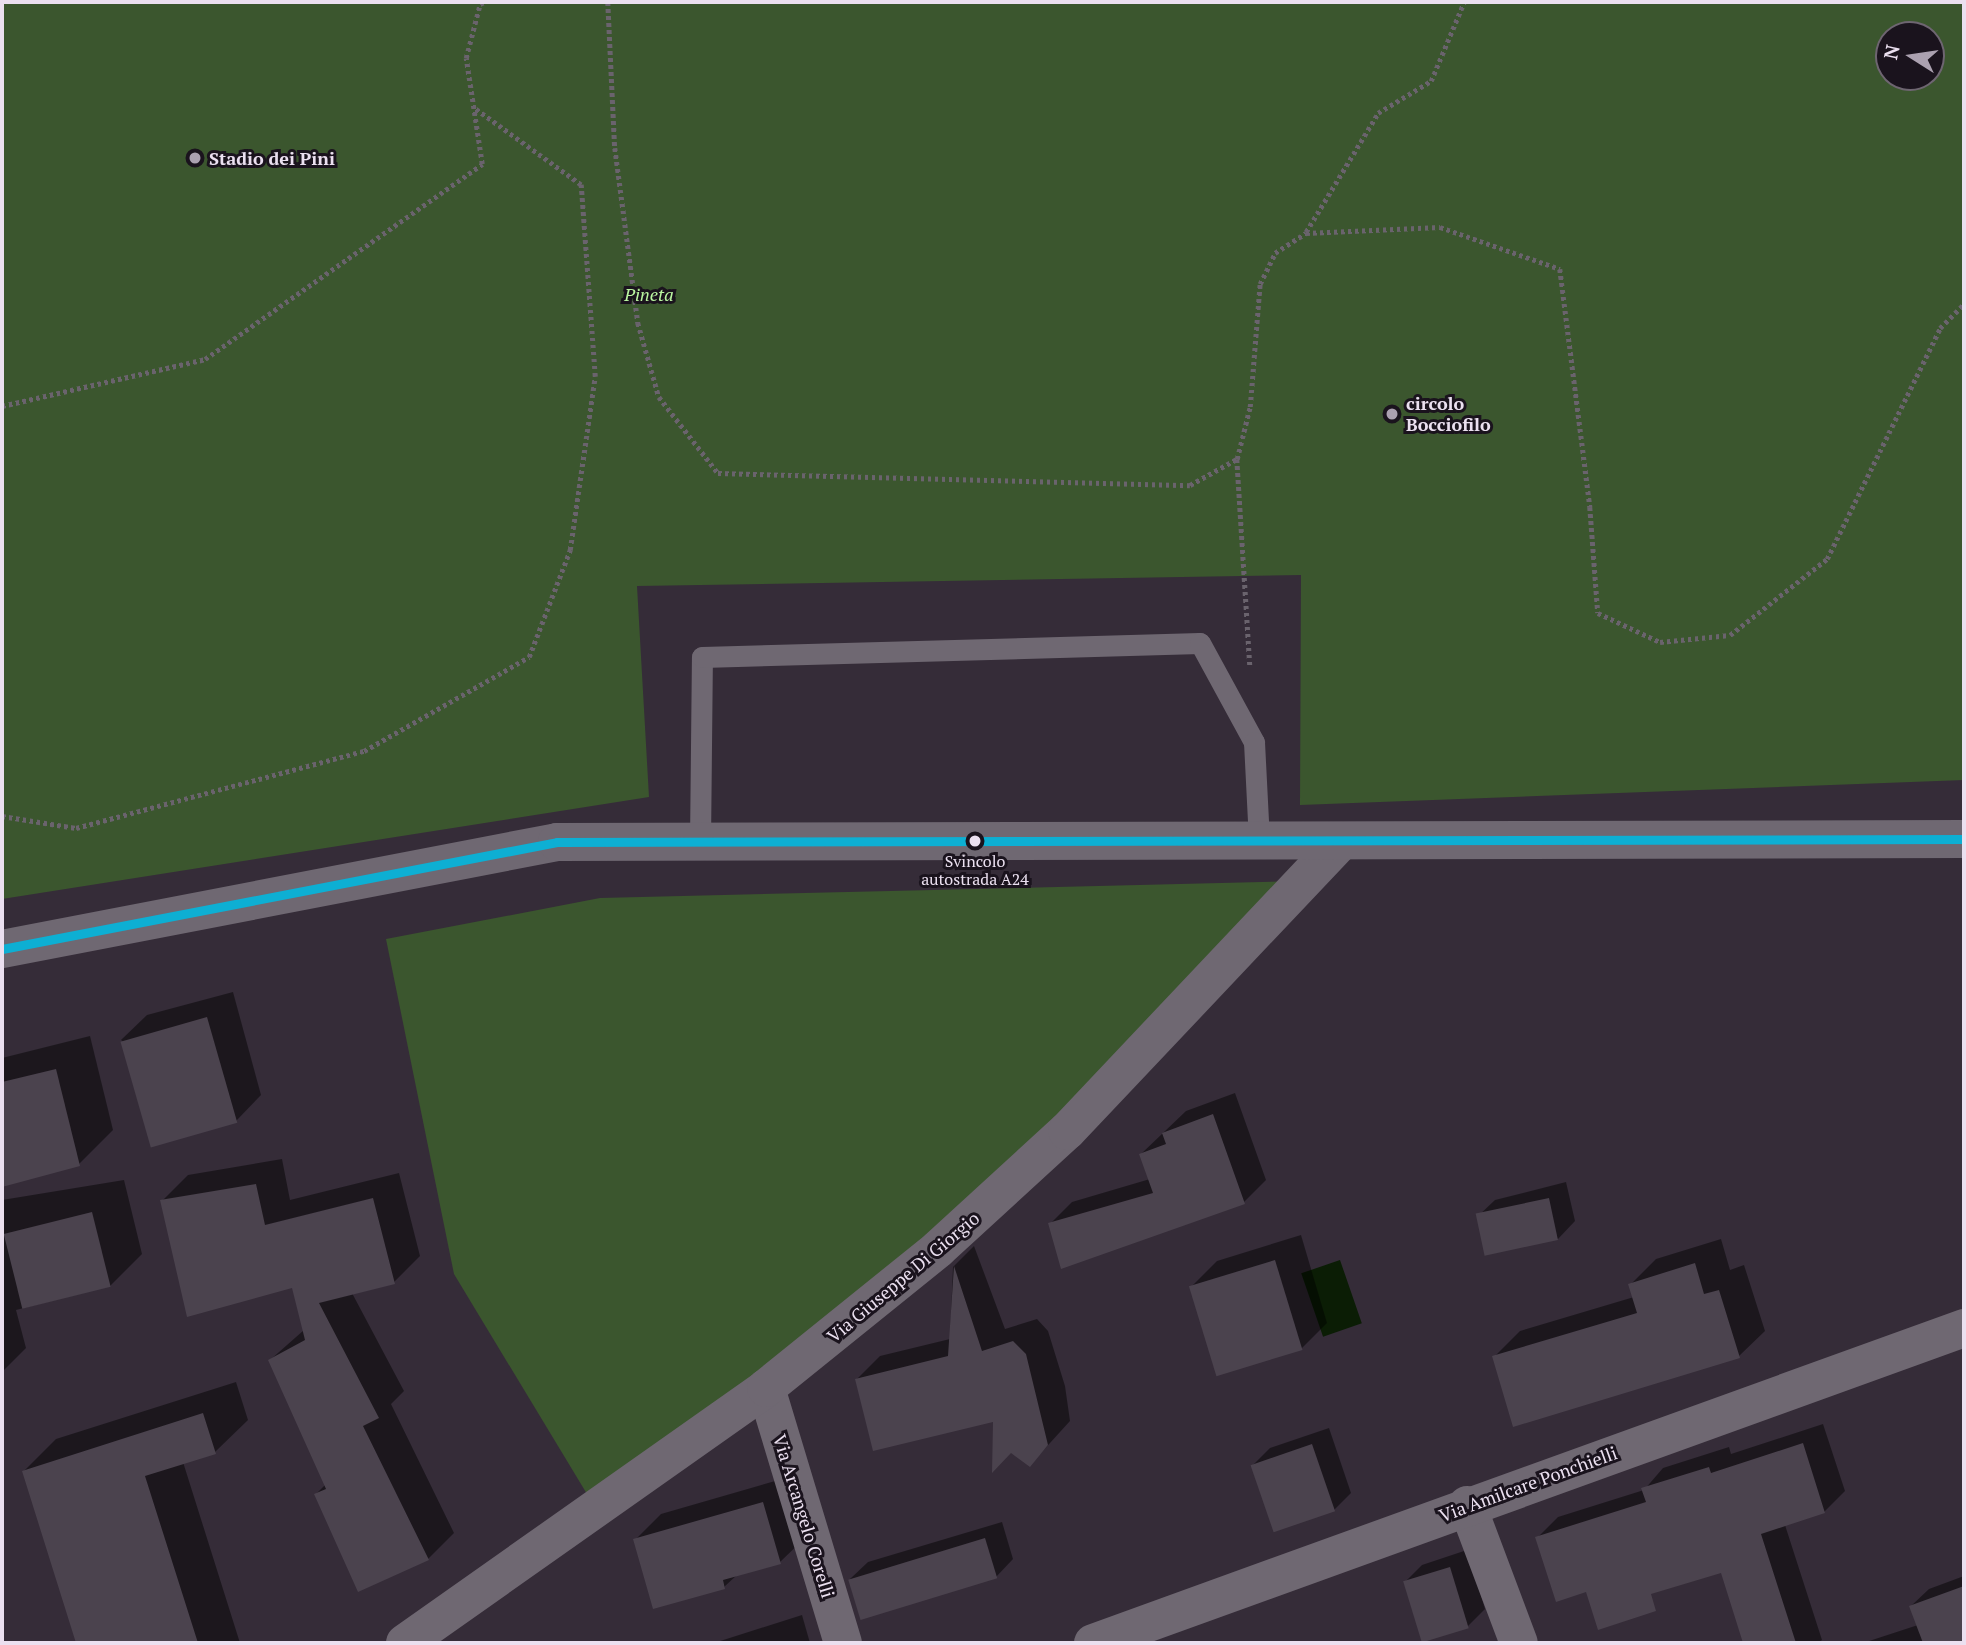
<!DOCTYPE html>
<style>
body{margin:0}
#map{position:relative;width:1966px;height:1645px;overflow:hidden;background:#352c38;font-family:"PT Serif",serif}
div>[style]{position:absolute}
.green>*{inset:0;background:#3b562e}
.water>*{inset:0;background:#0b1d05;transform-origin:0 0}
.shadow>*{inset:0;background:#0007}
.building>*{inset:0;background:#4b434e;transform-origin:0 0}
.path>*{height:4.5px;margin-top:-2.25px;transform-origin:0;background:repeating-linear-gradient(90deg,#6a636d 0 3.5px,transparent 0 7px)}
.service>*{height:21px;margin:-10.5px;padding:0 10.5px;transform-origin:10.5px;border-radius:10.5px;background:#6f6872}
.minor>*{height:38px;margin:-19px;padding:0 19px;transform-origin:19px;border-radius:19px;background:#6f6872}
.tertiary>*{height:38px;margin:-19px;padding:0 19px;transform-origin:19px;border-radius:19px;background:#6f6872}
.bus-1>*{height:9px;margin:-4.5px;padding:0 4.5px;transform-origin:4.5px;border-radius:4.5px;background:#0dafd3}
.dots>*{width:19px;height:19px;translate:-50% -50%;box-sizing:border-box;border:4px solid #1a131d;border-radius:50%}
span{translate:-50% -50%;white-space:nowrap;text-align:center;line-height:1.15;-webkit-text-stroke:6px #1a131d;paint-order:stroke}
.bus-label{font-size:16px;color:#ebe0f0}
.poi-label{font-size:18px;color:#ebe0f0;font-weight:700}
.left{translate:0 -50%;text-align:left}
.park-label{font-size:18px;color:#bbf7a1;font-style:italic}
.street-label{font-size:18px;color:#ebe0f0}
.frame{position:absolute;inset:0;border:4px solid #ebe0f0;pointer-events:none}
.north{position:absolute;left:1875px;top:21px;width:70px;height:70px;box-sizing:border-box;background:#1a131d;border:2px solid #6e6571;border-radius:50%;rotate:282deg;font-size:19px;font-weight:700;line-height:28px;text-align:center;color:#ebe0f0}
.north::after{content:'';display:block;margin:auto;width:24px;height:32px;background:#aba1b0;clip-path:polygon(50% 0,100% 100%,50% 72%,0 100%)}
</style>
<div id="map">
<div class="green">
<div style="clip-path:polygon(evenodd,2px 2px,1964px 2px,1964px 780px,1300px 805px,1301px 575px,637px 586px,649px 797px,2px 899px,2px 2px,1931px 35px,1931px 77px,1889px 77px,1889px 35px,1931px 35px)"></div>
<div style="clip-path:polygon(1303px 881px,971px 1220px,587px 1494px,454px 1274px,386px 939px,600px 898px)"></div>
</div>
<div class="water">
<div style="left:1340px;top:1260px;width:67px;height:41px;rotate:71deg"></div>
</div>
<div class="shadow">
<div style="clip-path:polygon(233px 992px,261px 1095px,236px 1121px,121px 1040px,147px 1015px)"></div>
<div style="clip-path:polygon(90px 1036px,113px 1130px,79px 1164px,2px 1185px,2px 1058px)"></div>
<div style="clip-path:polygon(1235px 1093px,1266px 1180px,1244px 1202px,1050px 1224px,1072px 1202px,1150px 1179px,1141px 1154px,1186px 1111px)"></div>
<div style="clip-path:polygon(282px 1159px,290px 1200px,399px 1173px,420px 1256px,394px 1282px,352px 1293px,404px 1391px,391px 1404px,454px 1533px,428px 1559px,316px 1494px,326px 1484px,270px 1360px,304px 1330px,293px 1286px,162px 1201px,188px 1175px)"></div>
<div style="clip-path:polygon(124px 1180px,142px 1254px,110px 1286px,16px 1310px,26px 1348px,2px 1372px,2px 1200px)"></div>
<div style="clip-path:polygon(1566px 1182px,1575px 1221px,1558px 1239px,1477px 1217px,1495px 1200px)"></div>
<div style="clip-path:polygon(1301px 1235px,1327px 1323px,1301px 1349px,1191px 1287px,1217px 1261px)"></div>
<div style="clip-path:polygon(1721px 1239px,1730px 1270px,1744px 1265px,1765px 1331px,1739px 1356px,1494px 1357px,1520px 1331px,1634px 1297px,1630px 1285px,1656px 1259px)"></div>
<div style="clip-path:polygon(974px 1246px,1005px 1329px,1037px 1319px,1048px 1331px,1065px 1386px,1070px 1421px,1030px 1465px,995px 1420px,857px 1379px,880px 1356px,950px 1339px,953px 1267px)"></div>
<div style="clip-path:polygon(236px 1382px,248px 1420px,215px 1452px,183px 1462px,240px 1643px,78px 1643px,24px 1471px,56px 1439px)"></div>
<div style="clip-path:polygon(1823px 1424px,1845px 1491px,1824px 1512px,1785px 1525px,1822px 1640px,1818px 1643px,1745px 1643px,1722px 1571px,1537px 1538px,1558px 1517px,1644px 1490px,1663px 1468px,1729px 1447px,1731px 1454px)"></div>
<div style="clip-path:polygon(1329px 1428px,1351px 1493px,1334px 1510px,1253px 1465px,1270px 1448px)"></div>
<div style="clip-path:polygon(789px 1477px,806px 1537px,780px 1562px,737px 1575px,724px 1587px,635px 1540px,661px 1514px)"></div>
<div style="clip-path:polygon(1002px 1522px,1013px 1559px,996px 1577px,850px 1579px,868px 1562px)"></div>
<div style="clip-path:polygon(1467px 1550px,1485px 1609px,1468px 1626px,1405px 1582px,1422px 1565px)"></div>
<div style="clip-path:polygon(1964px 1576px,1964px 1643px,1863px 1643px,1918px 1625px,1911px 1606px,1929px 1589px)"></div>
<div style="clip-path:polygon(802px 1615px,810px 1643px,714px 1643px)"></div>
</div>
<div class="building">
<div style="left:207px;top:1017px;width:110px;height:90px;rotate:74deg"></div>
<div style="clip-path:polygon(56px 1069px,80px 1166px,2px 1187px,2px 1082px)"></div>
<div style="clip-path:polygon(1213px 1114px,1245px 1204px,1061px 1269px,1048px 1223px,1153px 1193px,1139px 1154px,1166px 1144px,1162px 1133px)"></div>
<div style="clip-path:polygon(256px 1184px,265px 1225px,373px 1198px,395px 1284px,319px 1303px,379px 1418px,363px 1426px,429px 1560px,358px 1592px,314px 1494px,326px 1489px,268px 1360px,305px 1340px,292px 1288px,187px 1317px,160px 1200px)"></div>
<div style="left:1549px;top:1198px;width:43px;height:75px;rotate:78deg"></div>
<div style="left:92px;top:1212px;width:77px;height:91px;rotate:76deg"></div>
<div style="left:1275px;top:1260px;width:94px;height:90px;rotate:73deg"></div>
<div style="clip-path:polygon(1695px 1263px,1704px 1294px,1719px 1290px,1740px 1358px,1513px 1427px,1492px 1356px,1637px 1313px,1628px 1284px)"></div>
<div style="clip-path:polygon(954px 1266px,982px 1351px,1013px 1341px,1026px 1354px,1048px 1445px,1030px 1467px,1011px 1453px,992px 1473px,993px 1422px,873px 1451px,855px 1379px,948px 1356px)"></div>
<div style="clip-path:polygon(203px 1413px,216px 1454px,145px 1476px,198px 1643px,76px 1643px,22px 1471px)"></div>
<div style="clip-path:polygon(1803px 1443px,1825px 1513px,1761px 1534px,1796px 1643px,1743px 1643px,1721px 1573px,1651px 1594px,1656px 1611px,1598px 1630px,1586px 1592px,1556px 1602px,1535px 1537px,1646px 1502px,1641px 1488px,1709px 1467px,1711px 1473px)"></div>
<div style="left:1312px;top:1444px;width:71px;height:65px;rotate:71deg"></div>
<div style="clip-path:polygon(763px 1502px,781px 1564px,723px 1580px,725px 1589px,653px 1609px,633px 1539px)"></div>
<div style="left:985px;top:1538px;width:42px;height:143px;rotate:73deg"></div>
<div style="left:1450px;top:1567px;width:64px;height:49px;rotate:73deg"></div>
<div style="clip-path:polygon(1964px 1586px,1964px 1643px,1923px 1643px,1909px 1606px)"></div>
</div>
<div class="path">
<div style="left:608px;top:2px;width:146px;rotate:87.3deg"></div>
<div style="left:615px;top:148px;width:177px;rotate:82.5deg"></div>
<div style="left:638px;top:323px;width:77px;rotate:74.2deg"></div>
<div style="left:659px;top:397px;width:96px;rotate:52.2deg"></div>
<div style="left:718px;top:473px;width:472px;rotate:1.5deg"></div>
<div style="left:1190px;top:485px;width:54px;rotate:-29deg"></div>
<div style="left:1237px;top:459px;width:54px;rotate:-76deg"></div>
<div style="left:1250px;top:407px;width:123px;rotate:-85.4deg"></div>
<div style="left:1260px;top:284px;width:34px;rotate:-64deg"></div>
<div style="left:1275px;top:253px;width:37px;rotate:-33deg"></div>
<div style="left:1306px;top:233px;width:134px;rotate:-2.6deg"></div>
<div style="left:1440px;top:227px;width:127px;rotate:19.3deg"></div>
<div style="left:1560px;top:269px;width:240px;rotate:82.8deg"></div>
<div style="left:1590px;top:507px;width:106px;rotate:85.7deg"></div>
<div style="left:1598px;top:613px;width:68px;rotate:25.1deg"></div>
<div style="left:1660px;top:642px;width:70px;rotate:-5.7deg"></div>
<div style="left:1730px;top:635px;width:123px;rotate:-38.1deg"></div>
<div style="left:1827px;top:559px;width:257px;rotate:-63.9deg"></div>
<div style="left:1940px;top:328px;width:34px;rotate:-45deg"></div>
<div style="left:1306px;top:232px;width:139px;rotate:-58.8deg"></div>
<div style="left:1378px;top:113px;width:62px;rotate:-31.1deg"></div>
<div style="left:1431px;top:81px;width:86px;rotate:-67.3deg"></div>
<div style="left:2px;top:406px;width:208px;rotate:-13deg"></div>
<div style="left:205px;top:359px;width:339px;rotate:-35.1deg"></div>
<div style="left:482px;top:164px;width:107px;rotate:-98.6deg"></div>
<div style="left:466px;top:58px;width:56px;rotate:-75.5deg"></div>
<div style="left:480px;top:4px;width:4px;rotate:-27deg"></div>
<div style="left:1237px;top:459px;width:209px;rotate:86.4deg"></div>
<div style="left:2px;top:816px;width:75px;rotate:9.2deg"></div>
<div style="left:76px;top:828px;width:298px;rotate:-15deg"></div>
<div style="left:364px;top:751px;width:190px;rotate:-29.7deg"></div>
<div style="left:529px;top:657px;width:115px;rotate:-69deg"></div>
<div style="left:570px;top:550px;width:176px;rotate:-81.8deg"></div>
<div style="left:595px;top:376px;width:192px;rotate:-94.2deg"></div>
<div style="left:581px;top:185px;width:132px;rotate:-144.3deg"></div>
</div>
<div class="service">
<div style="left:700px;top:842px;width:185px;rotate:-89.4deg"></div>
<div style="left:702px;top:657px;width:498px;rotate:-1.6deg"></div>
<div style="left:1200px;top:643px;width:113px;rotate:61.4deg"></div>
<div style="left:1254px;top:742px;width:98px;rotate:87.1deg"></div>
</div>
<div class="minor">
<div style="left:766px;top:1388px;width:266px;rotate:73.2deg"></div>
<div style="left:1467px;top:1505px;width:147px;rotate:69.4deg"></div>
<div style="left:405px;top:1643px;width:442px;rotate:-35.2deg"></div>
<div style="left:766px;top:1388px;width:221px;rotate:-38.9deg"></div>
<div style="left:938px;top:1249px;width:175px;rotate:-42.5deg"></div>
<div style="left:1067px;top:1131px;width:399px;rotate:-46.6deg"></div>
<div style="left:1093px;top:1643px;width:926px;rotate:-19.88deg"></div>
</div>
<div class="tertiary">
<div style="left:2px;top:949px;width:565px;rotate:-10.91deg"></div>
<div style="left:557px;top:842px;width:1407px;rotate:-0.12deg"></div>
</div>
<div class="bus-1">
<div style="left:2px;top:949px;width:565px;rotate:-10.91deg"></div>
<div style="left:557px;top:842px;width:1407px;rotate:-0.12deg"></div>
</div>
<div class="dots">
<div style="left:195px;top:158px;background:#aba1b0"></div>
<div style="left:1392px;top:414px;background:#aba1b0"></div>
<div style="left:975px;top:841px;background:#ebe0f0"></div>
</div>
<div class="bus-label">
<span style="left:975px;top:870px">Svincolo<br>autostrada A24</span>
</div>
<div class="poi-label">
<span class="left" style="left:209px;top:158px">Stadio dei Pini</span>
<span class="left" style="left:1406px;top:414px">circolo<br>Bocciofilo</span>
</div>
<div class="park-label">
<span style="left:649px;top:294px">Pineta</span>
</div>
<div class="street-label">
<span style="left:903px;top:1277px;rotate:-40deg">Via Giuseppe Di Giorgio</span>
<span style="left:1528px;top:1484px;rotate:-20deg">Via Amilcare Ponchielli</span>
<span style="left:804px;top:1516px;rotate:73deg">Via Arcangelo Corelli</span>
</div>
<div class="frame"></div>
<div class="north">N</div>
</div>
